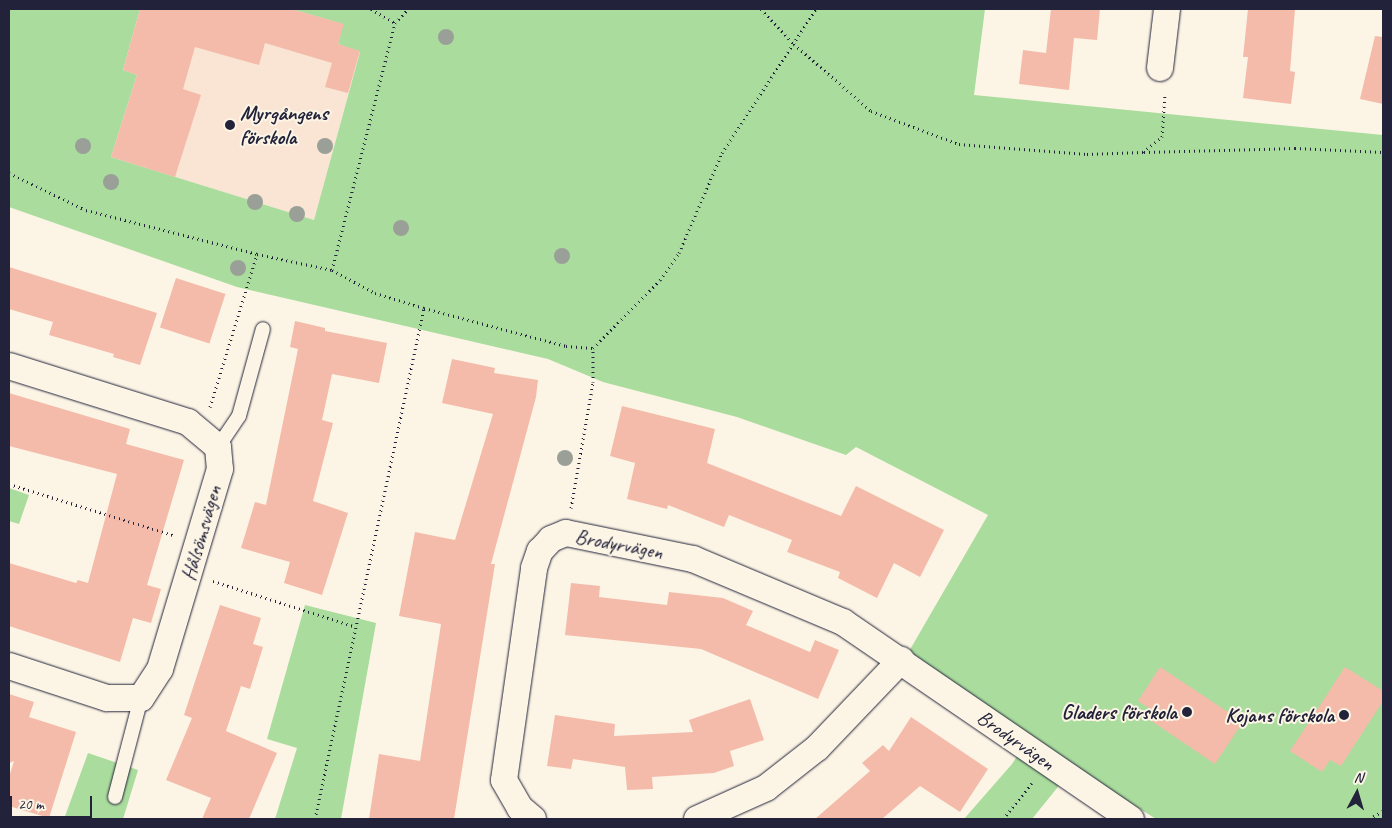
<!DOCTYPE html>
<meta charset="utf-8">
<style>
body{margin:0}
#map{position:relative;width:1392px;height:828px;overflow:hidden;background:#fcf5e5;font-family:Caveat,sans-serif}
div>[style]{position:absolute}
.built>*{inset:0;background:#fae4d3}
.green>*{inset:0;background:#a9dc9d}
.building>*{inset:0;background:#f4bbaa;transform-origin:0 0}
.path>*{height:3px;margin-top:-1.5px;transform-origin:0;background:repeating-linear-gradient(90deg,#22223b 0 1px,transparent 0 5px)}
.roads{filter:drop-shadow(0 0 1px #22223b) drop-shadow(0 0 1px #22223b)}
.lane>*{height:14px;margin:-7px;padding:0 7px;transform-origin:7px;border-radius:7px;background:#fcf5e5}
.street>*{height:26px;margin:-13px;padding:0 13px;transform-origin:13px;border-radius:13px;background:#fcf5e5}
.trees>*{width:16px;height:16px;margin:-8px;border-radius:50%;background:#9aa097}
.dots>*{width:14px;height:14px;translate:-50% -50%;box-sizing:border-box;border:2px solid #fcf5e5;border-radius:50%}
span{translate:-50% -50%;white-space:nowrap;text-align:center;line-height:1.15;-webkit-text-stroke:4px #fcf5e5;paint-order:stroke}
.poi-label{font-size:21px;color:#22223b;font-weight:700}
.left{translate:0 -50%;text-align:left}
.right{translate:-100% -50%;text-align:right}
.street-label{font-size:21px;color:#22223b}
.frame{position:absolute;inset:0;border:10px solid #22223b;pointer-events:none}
.north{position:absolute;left:1332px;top:768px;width:50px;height:50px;-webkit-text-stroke:4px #fcf5e5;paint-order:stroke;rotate:6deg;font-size:14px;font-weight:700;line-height:20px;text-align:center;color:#22223b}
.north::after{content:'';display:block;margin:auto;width:18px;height:22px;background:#22223b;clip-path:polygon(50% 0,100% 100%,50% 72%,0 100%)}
.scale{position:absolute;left:10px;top:796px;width:82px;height:22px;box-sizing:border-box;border:2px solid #22223b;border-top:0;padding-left:6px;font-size:15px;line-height:18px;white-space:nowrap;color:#22223b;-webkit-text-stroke:4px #fcf5e5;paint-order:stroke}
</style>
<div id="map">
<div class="built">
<div style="clip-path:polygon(140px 9px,291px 9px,344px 24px,360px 51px,314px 220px,111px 157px,137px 76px,123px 70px)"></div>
</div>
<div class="green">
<div style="clip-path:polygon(9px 9px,140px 9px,123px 70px,137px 75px,111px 157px,314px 220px,360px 52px,338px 44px,343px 24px,291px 9px,985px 9px,974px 95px,1383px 135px,1383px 819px,1156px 819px,1074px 767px,1032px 819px,964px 819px,1012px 764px,1029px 738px,908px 653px,988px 515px,856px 447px,846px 455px,737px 417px,603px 382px,548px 359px,237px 287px,9px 207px)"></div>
<div style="clip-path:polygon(9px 488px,29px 495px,19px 524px,9px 521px)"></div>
<div style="clip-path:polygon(305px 605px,376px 623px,341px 819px,275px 819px,297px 748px,267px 739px)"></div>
<div style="clip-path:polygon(88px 753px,138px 770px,123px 819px,64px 819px)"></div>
</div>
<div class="building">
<div style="clip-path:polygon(140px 9px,291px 9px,344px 24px,338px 44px,360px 51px,348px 93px,325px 87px,332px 63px,265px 43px,259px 65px,195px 47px,183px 89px,201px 95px,175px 177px,111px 157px,137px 75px,123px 70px)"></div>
<div style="clip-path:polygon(1051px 9px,1100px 9px,1097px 40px,1074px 38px,1069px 90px,1019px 84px,1023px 50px,1046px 53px)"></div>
<div style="clip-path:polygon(1248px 9px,1295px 9px,1290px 71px,1295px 72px,1291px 104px,1243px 98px,1248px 57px,1243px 57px)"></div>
<div style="clip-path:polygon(1375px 36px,1383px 37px,1383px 104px,1360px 99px)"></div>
<div style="clip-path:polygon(9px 267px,157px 313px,140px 365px,113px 357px,114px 354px,49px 335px,53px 322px,9px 309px)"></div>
<div style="left:176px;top:278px;width:52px;height:52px;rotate:18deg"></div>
<div style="clip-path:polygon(295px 321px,325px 328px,325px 331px,387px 343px,379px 383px,332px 374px,322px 420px,333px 423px,313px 501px,348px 513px,322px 595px,284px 583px,290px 562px,241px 548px,255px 502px,266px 505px,298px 349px,290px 347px)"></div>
<div style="clip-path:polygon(452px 359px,495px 368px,494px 373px,538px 380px,536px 397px,491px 564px,495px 564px,454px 819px,369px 819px,379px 754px,420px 761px,441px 624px,399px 616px,415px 532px,455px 540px,493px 414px,442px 403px)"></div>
<div style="clip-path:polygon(9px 393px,130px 429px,126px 444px,184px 460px,147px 585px,161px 589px,151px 623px,133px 618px,120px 662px,9px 626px,9px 563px,76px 583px,78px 580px,88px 583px,117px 474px,9px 446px)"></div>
<div style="clip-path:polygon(622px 406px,715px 429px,707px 463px,841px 516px,856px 486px,944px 530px,920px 577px,894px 563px,877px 598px,838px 578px,840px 572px,787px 552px,792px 540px,729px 515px,724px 527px,668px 505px,667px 509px,627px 499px,635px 463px,610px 456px)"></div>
<div style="clip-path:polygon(571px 583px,600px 586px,599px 597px,667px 605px,669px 592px,723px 598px,753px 611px,746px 625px,810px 652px,815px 640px,839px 650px,818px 699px,701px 649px,565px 635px)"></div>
<div style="clip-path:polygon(220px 605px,261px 618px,253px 644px,263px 647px,250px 689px,241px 686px,226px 731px,277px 753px,249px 819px,202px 819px,211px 798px,166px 780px,192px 718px,184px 715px)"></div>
<div style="clip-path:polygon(1160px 667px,1243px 722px,1215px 764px,1144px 716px,1149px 708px,1138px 701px)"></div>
<div style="clip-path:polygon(1345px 667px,1383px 691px,1383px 701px,1341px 766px,1330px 760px,1322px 772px,1290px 751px)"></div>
<div style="clip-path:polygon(9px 694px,34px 702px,29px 717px,76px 732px,49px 818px,9px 806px,9px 777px,14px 761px,9px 763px)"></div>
<div style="clip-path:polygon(750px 699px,764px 740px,730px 751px,734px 766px,714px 773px,652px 777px,653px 789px,627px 790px,625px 767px,573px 759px,571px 769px,547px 766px,555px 715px,615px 724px,614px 736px,693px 732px,689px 720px)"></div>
<div style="clip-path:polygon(911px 717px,988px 769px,960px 812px,920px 786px,882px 819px,815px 819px,870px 771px,862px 763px,883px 745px,889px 751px)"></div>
</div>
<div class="path">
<div style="left:371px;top:9px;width:28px;rotate:30deg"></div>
<div style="left:761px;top:9px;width:48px;rotate:46.7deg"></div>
<div style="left:794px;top:44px;width:102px;rotate:41deg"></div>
<div style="left:871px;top:111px;width:94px;rotate:20.6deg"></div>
<div style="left:959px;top:144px;width:128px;rotate:4.5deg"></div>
<div style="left:1087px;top:154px;width:56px;rotate:-2deg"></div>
<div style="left:1143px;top:152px;width:24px;rotate:-38deg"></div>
<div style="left:1162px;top:137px;width:43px;rotate:-86deg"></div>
<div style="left:1144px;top:152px;width:151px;rotate:-1.5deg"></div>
<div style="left:1295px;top:148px;width:88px;rotate:2.6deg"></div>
<div style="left:9px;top:173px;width:85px;rotate:25.7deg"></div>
<div style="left:86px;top:210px;width:177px;rotate:14.4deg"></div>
<div style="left:257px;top:254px;width:77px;rotate:12deg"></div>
<div style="left:332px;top:270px;width:49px;rotate:28.1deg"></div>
<div style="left:375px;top:293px;width:51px;rotate:17deg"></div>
<div style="left:424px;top:308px;width:147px;rotate:15deg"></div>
<div style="left:566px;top:346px;width:27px;rotate:4deg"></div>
<div style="left:593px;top:348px;width:95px;rotate:-45.4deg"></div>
<div style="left:660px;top:280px;width:33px;rotate:-55deg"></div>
<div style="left:679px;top:253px;width:109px;rotate:-66.7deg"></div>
<div style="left:722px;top:153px;width:172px;rotate:-56.9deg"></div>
<div style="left:332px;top:270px;width:255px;rotate:-75.7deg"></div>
<div style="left:395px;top:23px;width:19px;rotate:-47deg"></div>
<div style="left:210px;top:407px;width:160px;rotate:-72.9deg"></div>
<div style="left:9px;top:484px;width:172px;rotate:17.3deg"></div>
<div style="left:571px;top:508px;width:128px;rotate:-80.1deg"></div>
<div style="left:593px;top:382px;width:34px;rotate:-90deg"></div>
<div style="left:213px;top:581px;width:150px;rotate:17.8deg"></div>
<div style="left:315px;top:819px;width:522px;rotate:-77.96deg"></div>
<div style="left:1003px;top:819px;width:46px;rotate:-51.1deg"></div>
<div style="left:1369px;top:819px;width:16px;rotate:-30deg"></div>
</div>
<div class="roads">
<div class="lane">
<div style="left:218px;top:447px;width:37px;rotate:-56deg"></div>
<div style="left:239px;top:416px;width:90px;rotate:-74.6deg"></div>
<div style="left:115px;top:797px;width:102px;rotate:-75.3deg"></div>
</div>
<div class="street">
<div style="left:1160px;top:68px;width:59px;rotate:-83.2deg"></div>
<div style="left:9px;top:366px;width:188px;rotate:17.4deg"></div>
<div style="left:188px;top:422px;width:39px;rotate:40deg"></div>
<div style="left:218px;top:447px;width:22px;rotate:85deg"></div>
<div style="left:220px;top:469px;width:209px;rotate:106.7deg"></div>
<div style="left:160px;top:669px;width:35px;rotate:123deg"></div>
<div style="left:141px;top:698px;width:34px;rotate:180deg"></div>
<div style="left:107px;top:698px;width:103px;rotate:-161.9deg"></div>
<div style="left:533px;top:819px;width:17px;rotate:-140deg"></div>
<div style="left:520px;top:808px;width:32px;rotate:-120deg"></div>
<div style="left:504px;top:780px;width:214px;rotate:-81.9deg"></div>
<div style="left:534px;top:568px;width:18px;rotate:-71deg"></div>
<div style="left:540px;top:551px;width:16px;rotate:-47deg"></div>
<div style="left:551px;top:539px;width:16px;rotate:-22deg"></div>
<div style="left:566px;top:533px;width:130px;rotate:11.6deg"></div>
<div style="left:693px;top:559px;width:163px;rotate:22.8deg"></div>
<div style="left:843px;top:622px;width:349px;rotate:34.4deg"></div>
<div style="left:697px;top:819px;width:76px;rotate:-24.2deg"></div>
<div style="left:766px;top:788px;width:65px;rotate:-38.1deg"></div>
<div style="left:817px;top:748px;width:122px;rotate:-46.3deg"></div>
</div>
</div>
<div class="trees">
<div style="left:446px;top:37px"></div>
<div style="left:83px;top:146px"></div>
<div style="left:325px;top:146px"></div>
<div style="left:111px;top:182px"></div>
<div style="left:255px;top:202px"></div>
<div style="left:297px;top:214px"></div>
<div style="left:401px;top:228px"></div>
<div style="left:562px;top:256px"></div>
<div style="left:238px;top:268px"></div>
<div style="left:565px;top:458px"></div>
</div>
<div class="dots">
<div style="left:230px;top:125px;background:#22223b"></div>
<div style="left:1187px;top:712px;background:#22223b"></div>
<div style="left:1344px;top:715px;background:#22223b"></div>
</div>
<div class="poi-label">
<span class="left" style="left:240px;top:125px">Myrgångens<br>förskola</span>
<span class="right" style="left:1177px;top:712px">Gladers förskola</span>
<span class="right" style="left:1334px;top:715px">Kojans förskola</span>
</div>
<div class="street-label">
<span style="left:201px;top:533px;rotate:-74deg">Hålsömsvägen</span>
<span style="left:619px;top:544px;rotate:11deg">Brodyrvägen</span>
<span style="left:1016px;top:740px;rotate:35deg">Brodyrvägen</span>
</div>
<div class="frame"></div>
<div class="north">N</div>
<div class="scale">20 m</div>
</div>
